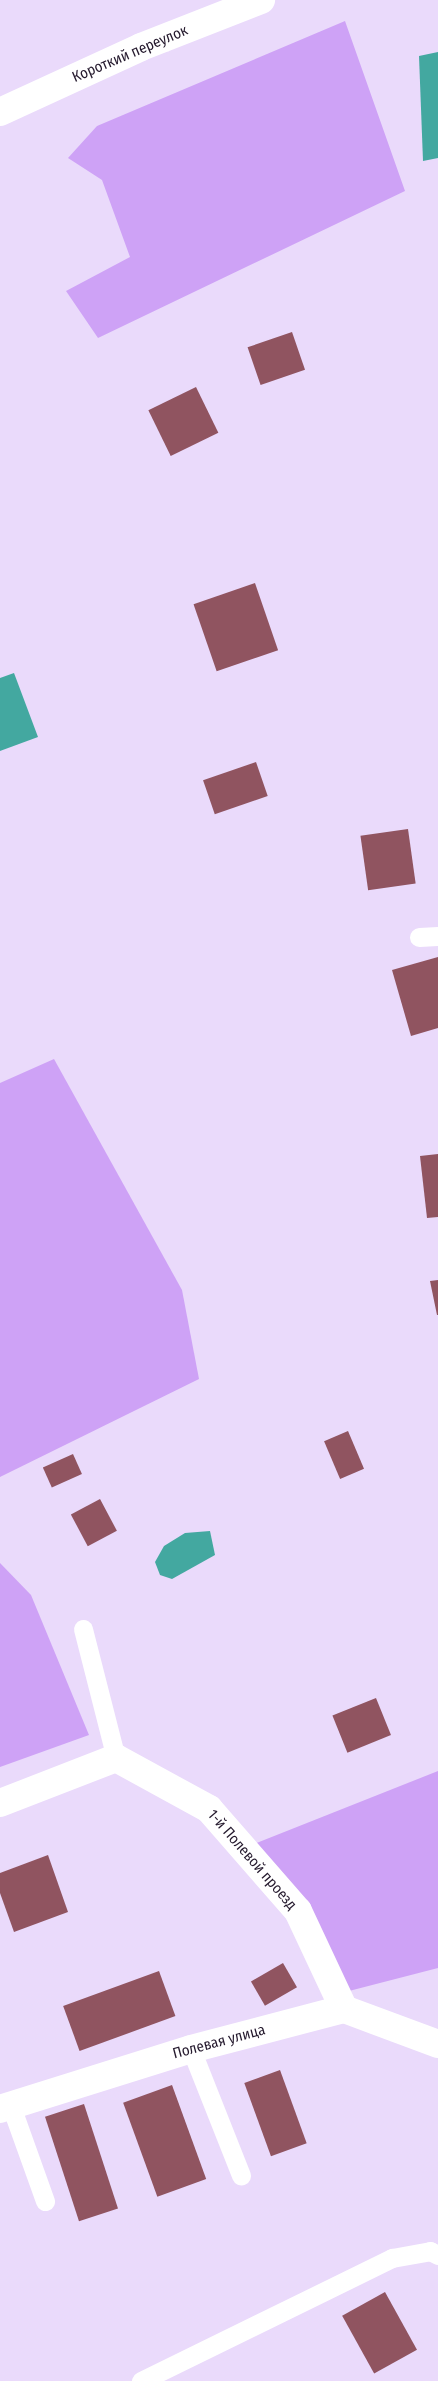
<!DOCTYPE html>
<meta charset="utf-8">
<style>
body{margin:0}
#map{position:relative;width:438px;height:2381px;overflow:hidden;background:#eadafb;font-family:"Fira Sans Condensed",sans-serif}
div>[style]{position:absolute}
.green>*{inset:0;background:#cea2f6}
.water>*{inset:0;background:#43a8a0}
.building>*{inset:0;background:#905460;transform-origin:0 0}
.lane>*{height:19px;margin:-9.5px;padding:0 9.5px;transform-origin:9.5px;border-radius:9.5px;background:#fff}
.street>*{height:28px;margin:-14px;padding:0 14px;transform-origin:14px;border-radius:14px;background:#fff}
span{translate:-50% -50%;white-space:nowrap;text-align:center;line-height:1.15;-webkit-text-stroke:5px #fff;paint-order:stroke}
.street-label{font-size:15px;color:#24192d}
</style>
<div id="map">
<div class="green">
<div style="clip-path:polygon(345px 21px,405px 191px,98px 338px,66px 291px,130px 257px,102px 180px,68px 158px,97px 126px)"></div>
<div style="clip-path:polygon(54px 1059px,182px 1290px,199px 1379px,0 1477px,0 1083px)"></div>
<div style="clip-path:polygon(0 1563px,31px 1595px,89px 1735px,0 1767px)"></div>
<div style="clip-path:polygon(438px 1771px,438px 1968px,349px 1991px,254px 1844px)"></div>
</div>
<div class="water">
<div style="clip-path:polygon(438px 52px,438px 158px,423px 161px,419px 56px)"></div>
<div style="clip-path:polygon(14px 673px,38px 737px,0 751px,0 678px)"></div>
<div style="clip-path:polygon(210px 1531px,215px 1555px,172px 1579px,160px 1575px,155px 1562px,164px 1546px,185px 1533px)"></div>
</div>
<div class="building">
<div style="left:292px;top:332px;width:40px;height:47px;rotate:71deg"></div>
<div style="left:196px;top:387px;width:51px;height:53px;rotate:64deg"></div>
<div style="left:255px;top:583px;width:71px;height:65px;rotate:71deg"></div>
<div style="left:256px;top:762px;width:36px;height:56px;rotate:71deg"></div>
<div style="left:408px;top:829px;width:55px;height:48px;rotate:82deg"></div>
<div style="clip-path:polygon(438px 957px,438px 1028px,411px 1036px,392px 970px)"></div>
<div style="clip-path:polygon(438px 1154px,438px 1217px,427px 1218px,420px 1156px)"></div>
<div style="clip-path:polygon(438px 1280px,438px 1315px,437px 1315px,430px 1281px)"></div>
<div style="left:348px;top:1431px;width:41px;height:26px;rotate:67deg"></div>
<div style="left:73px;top:1454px;width:22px;height:33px;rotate:66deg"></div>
<div style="left:100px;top:1499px;width:36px;height:33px;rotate:62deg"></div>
<div style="left:376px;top:1698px;width:40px;height:47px;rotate:68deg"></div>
<div style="clip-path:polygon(48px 1855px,68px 1912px,14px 1932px,0 1893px,0 1873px)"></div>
<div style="left:283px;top:1963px;width:28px;height:37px;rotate:60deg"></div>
<div style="left:159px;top:1971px;width:48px;height:102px;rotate:70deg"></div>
<div style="left:280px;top:2070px;width:78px;height:38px;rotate:70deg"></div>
<div style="left:172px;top:2085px;width:100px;height:52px;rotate:70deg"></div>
<div style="left:84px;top:2104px;width:110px;height:41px;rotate:72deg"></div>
<div style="left:385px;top:2292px;width:66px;height:49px;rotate:61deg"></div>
</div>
<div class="lane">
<div style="left:419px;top:937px;width:19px;rotate:-3deg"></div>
<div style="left:83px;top:1629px;width:133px;rotate:75.7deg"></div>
<div style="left:191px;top:2049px;width:136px;rotate:68.4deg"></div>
<div style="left:11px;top:2106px;width:101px;rotate:70.3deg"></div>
<div style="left:141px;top:2381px;width:280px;rotate:-26.1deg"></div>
<div style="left:392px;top:2258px;width:39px;rotate:-10deg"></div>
<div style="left:430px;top:2251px;width:9px;rotate:27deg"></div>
</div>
<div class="street">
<div style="left:0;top:112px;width:155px;rotate:-24.7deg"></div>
<div style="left:141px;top:47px;width:129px;rotate:-21.4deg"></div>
<div style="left:0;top:1803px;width:124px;rotate:-21.2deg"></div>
<div style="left:116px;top:1758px;width:106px;rotate:28.7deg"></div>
<div style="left:209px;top:1809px;width:135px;rotate:48.9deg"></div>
<div style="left:298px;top:1911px;width:108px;rotate:64.9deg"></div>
<div style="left:0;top:2109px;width:200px;rotate:-17.4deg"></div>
<div style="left:191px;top:2049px;width:158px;rotate:-14.7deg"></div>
<div style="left:344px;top:2009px;width:100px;rotate:20.4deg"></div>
</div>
<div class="street-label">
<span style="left:130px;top:54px;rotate:-23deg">Короткий переулок</span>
<span style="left:252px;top:1860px;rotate:49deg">1-й Полевой проезд</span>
<span style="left:219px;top:2042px;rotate:-15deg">Полевая улица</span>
</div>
</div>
